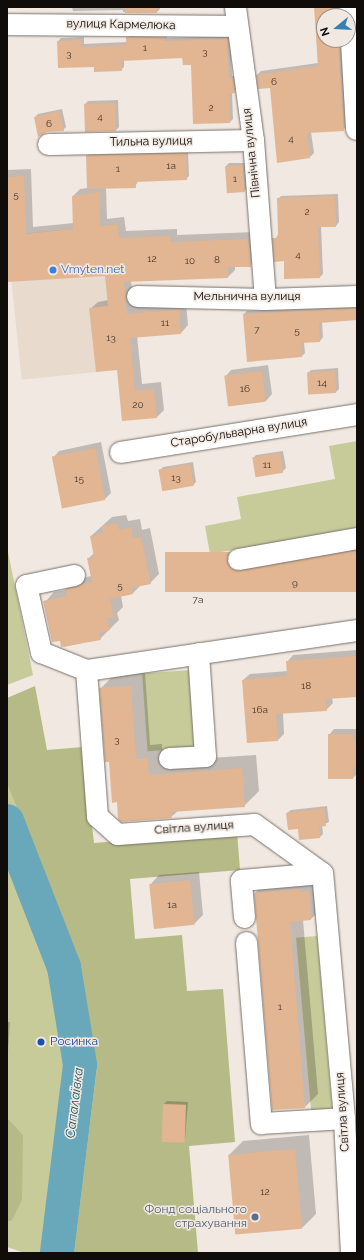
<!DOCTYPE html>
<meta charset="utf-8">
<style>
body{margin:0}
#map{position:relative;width:364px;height:1260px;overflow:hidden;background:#f1e8e1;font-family:Raleway,sans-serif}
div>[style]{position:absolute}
.built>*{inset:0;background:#e9dace;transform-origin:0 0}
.green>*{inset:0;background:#c7cb9a;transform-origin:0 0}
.forest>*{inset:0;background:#b5ba86}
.shadow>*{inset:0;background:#0003}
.river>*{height:34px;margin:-17px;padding:0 17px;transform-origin:17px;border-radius:17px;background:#68a8ba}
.building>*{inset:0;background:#e2b692;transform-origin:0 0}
.roads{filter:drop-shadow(0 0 1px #77706a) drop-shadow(0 0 1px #77706a)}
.minor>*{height:21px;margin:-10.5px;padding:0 10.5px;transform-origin:10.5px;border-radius:10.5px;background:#fff}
.dots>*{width:11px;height:11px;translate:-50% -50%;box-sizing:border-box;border:2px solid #f1e8e1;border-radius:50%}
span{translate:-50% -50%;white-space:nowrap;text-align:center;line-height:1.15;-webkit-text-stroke:3px #f1e8e1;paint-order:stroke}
.number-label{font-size:10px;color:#44362c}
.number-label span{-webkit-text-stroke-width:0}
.street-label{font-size:12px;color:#0f0c0a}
.shop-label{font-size:12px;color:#366cbe}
.left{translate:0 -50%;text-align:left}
.transit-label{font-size:12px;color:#164399}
.service-label{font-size:12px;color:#4e5e75}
.right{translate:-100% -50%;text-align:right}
.water-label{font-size:13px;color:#1d5360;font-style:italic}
.frame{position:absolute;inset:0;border:8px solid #0f0c0a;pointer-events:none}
.north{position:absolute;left:316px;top:8px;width:40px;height:40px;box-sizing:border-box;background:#f1e8e1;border:1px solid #97908b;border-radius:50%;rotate:252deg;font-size:11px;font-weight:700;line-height:16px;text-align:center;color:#0f0c0a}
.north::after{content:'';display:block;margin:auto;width:14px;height:18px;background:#3780b4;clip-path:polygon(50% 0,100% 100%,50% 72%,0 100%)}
</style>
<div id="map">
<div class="built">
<div style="left:117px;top:224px;width:145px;height:111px;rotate:84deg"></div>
</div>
<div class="green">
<div style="clip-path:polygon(357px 441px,357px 528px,210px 554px,205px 526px,241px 519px,237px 497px,335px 479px,329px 446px)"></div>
<div style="clip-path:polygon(7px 547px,33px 675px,7px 685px)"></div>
<div style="left:191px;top:670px;width:78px;height:49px;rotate:86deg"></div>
<div style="clip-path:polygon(7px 784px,80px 963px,97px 1067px,74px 1253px,25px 1253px,7px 1247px)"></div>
<div style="left:317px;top:936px;width:173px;height:21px;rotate:85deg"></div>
</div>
<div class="forest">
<div style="clip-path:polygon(35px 686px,47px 750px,83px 747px,94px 843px,237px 832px,240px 870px,130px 879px,135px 939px,182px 935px,187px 991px,223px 989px,235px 1142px,189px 1146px,198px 1253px,74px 1253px,97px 1067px,80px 963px,7px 784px,7px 698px)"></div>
<div style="clip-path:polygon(7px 1118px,23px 1135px,22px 1200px,12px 1220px,7px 1222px)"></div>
</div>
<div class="shadow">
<div style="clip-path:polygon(72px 7px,160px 7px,160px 9px,157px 12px,123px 12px,123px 10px,73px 11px)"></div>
<div style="clip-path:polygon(315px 7px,340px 7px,341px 16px,324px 16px,324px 40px,342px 40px,347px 126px,343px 130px,311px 132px,314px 153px,310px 157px,271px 87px,257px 75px,261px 71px,318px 63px)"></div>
<div style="clip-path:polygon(130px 34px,167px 35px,167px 38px,230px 36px,232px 76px,235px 76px,237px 89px,232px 92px,233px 119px,230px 122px,192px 64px,183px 57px,124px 60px,124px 67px,121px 70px,95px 66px,58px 41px,61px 38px,84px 37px,84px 44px,127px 42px)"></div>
<div style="clip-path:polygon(118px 100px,119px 127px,116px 130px,85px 104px,88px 101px)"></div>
<div style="clip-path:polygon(62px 109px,66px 127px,63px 130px,47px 131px,35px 117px,38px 114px)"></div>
<div style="clip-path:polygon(188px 151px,189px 176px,186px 179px,138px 181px,135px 187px,106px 188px,107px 219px,124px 217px,126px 231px,177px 229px,177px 235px,255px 232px,257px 258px,250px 266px,235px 266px,235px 270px,228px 277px,131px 281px,134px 307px,186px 303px,188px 325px,181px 333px,137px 336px,142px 384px,161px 382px,164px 410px,157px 417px,123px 420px,118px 369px,90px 309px,98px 302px,108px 300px,106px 275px,7px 281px,7px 170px,31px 169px,33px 227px,74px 223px,73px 196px,80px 189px,88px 188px,87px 156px,90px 153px)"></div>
<div style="clip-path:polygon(229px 163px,246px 163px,248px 188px,244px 191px,226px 166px)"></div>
<div style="clip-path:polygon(338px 194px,339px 222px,336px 226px,321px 226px,323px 274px,320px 277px,285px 260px,274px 239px,279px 236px,278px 199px,281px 196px)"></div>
<div style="clip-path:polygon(357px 305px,357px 319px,322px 322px,323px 337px,320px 341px,304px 342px,305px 353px,302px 356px,244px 314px,247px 311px)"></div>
<div style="clip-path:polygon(268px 365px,272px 394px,266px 401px,225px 377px,231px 370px)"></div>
<div style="clip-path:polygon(338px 368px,339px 389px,336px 392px,309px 394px,308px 373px,311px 370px)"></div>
<div style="clip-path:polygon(101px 442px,111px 493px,105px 499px,53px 458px,59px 451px)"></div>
<div style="clip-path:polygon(283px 451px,286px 468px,282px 472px,253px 458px,256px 455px)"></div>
<div style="clip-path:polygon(193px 462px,196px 482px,193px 485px,160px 470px,163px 467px)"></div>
<div style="clip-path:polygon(126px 515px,128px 521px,140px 519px,142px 530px,150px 528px,159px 574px,150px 583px,141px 585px,132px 594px,121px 596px,123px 607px,117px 613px,119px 620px,100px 639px,64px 647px,45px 602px,54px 592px,66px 590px,75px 580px,91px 576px,88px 559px,95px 552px,91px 536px,112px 517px)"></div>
<div style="clip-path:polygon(357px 543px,357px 591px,169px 586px,181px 574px)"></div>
<div style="clip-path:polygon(357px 650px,357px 696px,332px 698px,333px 703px,326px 710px,283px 713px,284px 734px,278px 740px,243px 680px,250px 674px,288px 671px,287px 662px,293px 655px)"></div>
<div style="clip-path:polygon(145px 672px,150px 745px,162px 744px,163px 761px,256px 755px,259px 791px,244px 806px,178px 811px,171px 817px,118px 801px,100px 689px,115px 674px)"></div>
<div style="clip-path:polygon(334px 729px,357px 729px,357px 774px,353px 778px,329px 735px)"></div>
<div style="clip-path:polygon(327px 806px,329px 822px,322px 825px,323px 834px,320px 837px,300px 839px,299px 828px,287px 813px,291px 810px)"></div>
<div style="clip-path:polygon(199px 872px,203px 915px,194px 924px,150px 885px,159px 875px)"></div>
<div style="clip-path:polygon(313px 876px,324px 906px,311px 919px,303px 920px,318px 1094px,305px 1107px,255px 893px,268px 880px)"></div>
<div style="clip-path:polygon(7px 1022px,10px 1022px,7px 1065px)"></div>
<div style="clip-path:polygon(167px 1101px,188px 1102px,185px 1139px,182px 1142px,164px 1104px)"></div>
<div style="clip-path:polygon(309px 1135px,316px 1214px,302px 1228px,229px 1155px,243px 1141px)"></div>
</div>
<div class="river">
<div style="left:7px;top:821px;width:157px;rotate:68.7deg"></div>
<div style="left:64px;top:967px;width:99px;rotate:80.7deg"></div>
<div style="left:80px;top:1065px;width:189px;rotate:97deg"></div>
</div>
<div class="building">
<div style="left:125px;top:7px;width:32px;height:6px"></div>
<div style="clip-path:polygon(314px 7px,336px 7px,337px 16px,324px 16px,324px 40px,338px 40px,344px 131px,307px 133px,310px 158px,277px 163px,270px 88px,258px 89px,256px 75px,318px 66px)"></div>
<div style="clip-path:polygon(126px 37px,164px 37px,164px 41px,227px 39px,229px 79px,233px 78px,235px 93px,229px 94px,230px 123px,193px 124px,191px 65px,183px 65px,182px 58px,121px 61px,122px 71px,94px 72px,94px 67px,58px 68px,57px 41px,81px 40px,81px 47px,126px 45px)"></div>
<div style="left:115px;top:103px;width:28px;height:31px;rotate:88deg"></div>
<div style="clip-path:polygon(59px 111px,64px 131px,47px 132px,38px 137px,34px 117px)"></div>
<div style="clip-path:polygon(186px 153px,187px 180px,135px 182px,136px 188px,87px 189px,86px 155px)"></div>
<div style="left:243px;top:165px;width:27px;height:18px;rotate:86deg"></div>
<div style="clip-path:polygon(24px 176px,26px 234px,73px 229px,72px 196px,99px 192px,100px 226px,117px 224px,119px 238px,170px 236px,170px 242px,248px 239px,251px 267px,228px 267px,228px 278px,124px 282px,127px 314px,179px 309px,181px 334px,130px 338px,135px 391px,154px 389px,157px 418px,122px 421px,117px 370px,96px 372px,89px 308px,108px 306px,105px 276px,7px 282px,7px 177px)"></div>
<div style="clip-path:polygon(335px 196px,336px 227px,318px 227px,320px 278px,284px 279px,284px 261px,274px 262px,272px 238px,276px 238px,278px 234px,277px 198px)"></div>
<div style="clip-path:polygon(357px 308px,357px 320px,319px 323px,320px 342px,301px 343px,302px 357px,247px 362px,243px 314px)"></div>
<div style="left:262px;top:371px;width:31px;height:38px;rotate:83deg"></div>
<div style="left:335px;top:371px;width:22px;height:28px;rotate:87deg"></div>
<div style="left:95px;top:448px;width:53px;height:44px;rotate:79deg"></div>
<div style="left:280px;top:453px;width:20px;height:28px;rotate:81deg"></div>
<div style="left:190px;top:464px;width:22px;height:32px;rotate:80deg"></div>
<div style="clip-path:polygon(117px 523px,119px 530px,131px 527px,133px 538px,141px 537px,151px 584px,131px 588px,133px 594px,110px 599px,114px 617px,107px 618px,110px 630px,99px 633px,101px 640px,61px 647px,60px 641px,52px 642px,43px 601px,67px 596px,65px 589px,92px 582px,87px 558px,94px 557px,90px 536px,103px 533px,102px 526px)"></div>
<div style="left:357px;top:552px;width:40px;height:192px;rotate:90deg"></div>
<div style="clip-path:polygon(357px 656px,357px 697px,326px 699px,327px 711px,276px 714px,278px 741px,247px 743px,242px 680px,287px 676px,286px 661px)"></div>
<div style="clip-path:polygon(131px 686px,136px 759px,148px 758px,149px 775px,242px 768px,245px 807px,171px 812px,172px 818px,121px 822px,118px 819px,117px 802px,112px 803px,109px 762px,105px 762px,99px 688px)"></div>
<div style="clip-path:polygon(328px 734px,353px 734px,353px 741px,357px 741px,357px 767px,353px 767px,353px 779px,328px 779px)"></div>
<div style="clip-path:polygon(324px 808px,326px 826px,319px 827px,320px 838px,299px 840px,298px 829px,288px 830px,286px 813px)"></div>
<div style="left:190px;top:880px;width:45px;height:41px;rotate:84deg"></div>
<div style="clip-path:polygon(300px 889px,300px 892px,309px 891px,311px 920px,290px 922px,305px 1108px,272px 1110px,254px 893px)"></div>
<div style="left:163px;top:1104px;width:23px;height:38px;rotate:2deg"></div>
<div style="left:295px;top:1149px;width:80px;height:67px;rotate:85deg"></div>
</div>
<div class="roads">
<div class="minor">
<div style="left:235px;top:7px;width:134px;rotate:82.3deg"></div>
<div style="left:253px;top:140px;width:159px;rotate:85.7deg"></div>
<div style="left:349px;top:7px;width:122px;rotate:86.7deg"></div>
<div style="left:7px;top:24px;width:229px;rotate:0.5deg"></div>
<div style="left:48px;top:144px;width:205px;rotate:-1.1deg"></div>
<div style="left:137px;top:296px;width:128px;rotate:1.3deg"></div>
<div style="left:265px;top:299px;width:92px;rotate:-1.9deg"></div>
<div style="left:120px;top:452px;width:240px;rotate:-9.1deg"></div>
<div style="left:238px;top:559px;width:121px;rotate:-10deg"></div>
<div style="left:74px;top:575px;width:49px;rotate:168.2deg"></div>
<div style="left:26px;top:585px;width:69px;rotate:77.4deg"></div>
<div style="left:41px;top:652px;width:48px;rotate:21.8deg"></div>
<div style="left:169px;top:758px;width:36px;rotate:-3deg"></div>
<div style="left:205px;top:756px;width:103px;rotate:-93.9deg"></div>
<div style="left:244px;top:917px;width:37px;rotate:-95deg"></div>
<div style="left:241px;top:880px;width:81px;rotate:-4.9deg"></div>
<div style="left:246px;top:942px;width:182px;rotate:85.3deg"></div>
<div style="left:261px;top:1123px;width:83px;rotate:-3.4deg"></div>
<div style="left:351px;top:1253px;width:135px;rotate:-93deg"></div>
<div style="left:344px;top:1118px;width:246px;rotate:-95.1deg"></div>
<div style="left:322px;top:873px;width:84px;rotate:-144.2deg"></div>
<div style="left:254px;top:824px;width:137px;rotate:175.8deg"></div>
<div style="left:117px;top:834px;width:27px;rotate:-138deg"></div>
<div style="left:97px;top:816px;width:146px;rotate:-94.3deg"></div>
<div style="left:86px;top:670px;width:274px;rotate:-8.4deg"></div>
</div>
</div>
<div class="dots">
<div style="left:53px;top:270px;background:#3f7fe0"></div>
<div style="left:41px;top:1042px;background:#1a4fb4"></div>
<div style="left:255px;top:1217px;background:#5c6f8a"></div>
</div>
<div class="number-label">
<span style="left:145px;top:48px">1</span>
<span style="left:205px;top:52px">3</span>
<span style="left:69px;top:54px">3</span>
<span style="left:274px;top:82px">6</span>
<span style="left:211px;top:108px">2</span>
<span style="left:100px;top:117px">4</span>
<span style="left:49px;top:124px">6</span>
<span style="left:291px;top:139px">4</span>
<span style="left:171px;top:166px">1а</span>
<span style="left:118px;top:169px">1</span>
<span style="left:235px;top:179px">1</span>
<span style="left:16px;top:195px">5</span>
<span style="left:307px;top:212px">2</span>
<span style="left:298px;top:255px">4</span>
<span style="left:152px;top:259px">12</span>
<span style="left:217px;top:260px">8</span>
<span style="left:190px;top:261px">10</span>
<span style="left:165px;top:323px">11</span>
<span style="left:257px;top:330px">7</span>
<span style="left:297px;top:331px">5</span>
<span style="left:111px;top:338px">13</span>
<span style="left:322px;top:383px">14</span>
<span style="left:245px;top:389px">16</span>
<span style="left:138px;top:405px">20</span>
<span style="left:267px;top:465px">11</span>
<span style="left:176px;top:478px">13</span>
<span style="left:79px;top:479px">15</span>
<span style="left:295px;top:583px">9</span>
<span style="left:120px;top:586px">5</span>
<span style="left:198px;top:600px">7а</span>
<span style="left:306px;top:686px">18</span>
<span style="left:260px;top:710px">16а</span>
<span style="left:117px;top:740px">3</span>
<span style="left:172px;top:905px">1а</span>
<span style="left:280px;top:1007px">1</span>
<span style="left:265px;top:1192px">12</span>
</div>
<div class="street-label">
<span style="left:121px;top:25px;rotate:1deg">вулиця Кармелюка</span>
<span style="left:151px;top:142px;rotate:-1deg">Тильна вулиця</span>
<span style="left:252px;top:153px;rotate:-96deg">Північна вулиця</span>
<span style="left:247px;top:297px">Мельнична вулиця</span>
<span style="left:239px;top:433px;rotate:-9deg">Старобульварна вулиця</span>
<span style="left:194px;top:828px;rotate:-4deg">Світла вулиця</span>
<span style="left:343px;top:1112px;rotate:-94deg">Світла вулиця</span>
</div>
<div class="shop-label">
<span class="left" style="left:61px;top:270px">Vmyten.net</span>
</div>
<div class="transit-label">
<span class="left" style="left:50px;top:1042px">Росинка</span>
</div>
<div class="service-label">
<span class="right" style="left:247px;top:1217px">Фонд соціального<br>страхування</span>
</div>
<div class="water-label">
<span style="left:75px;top:1103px;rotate:-83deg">Сапалаївка</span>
</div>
<div class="frame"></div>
<div class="north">N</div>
</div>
